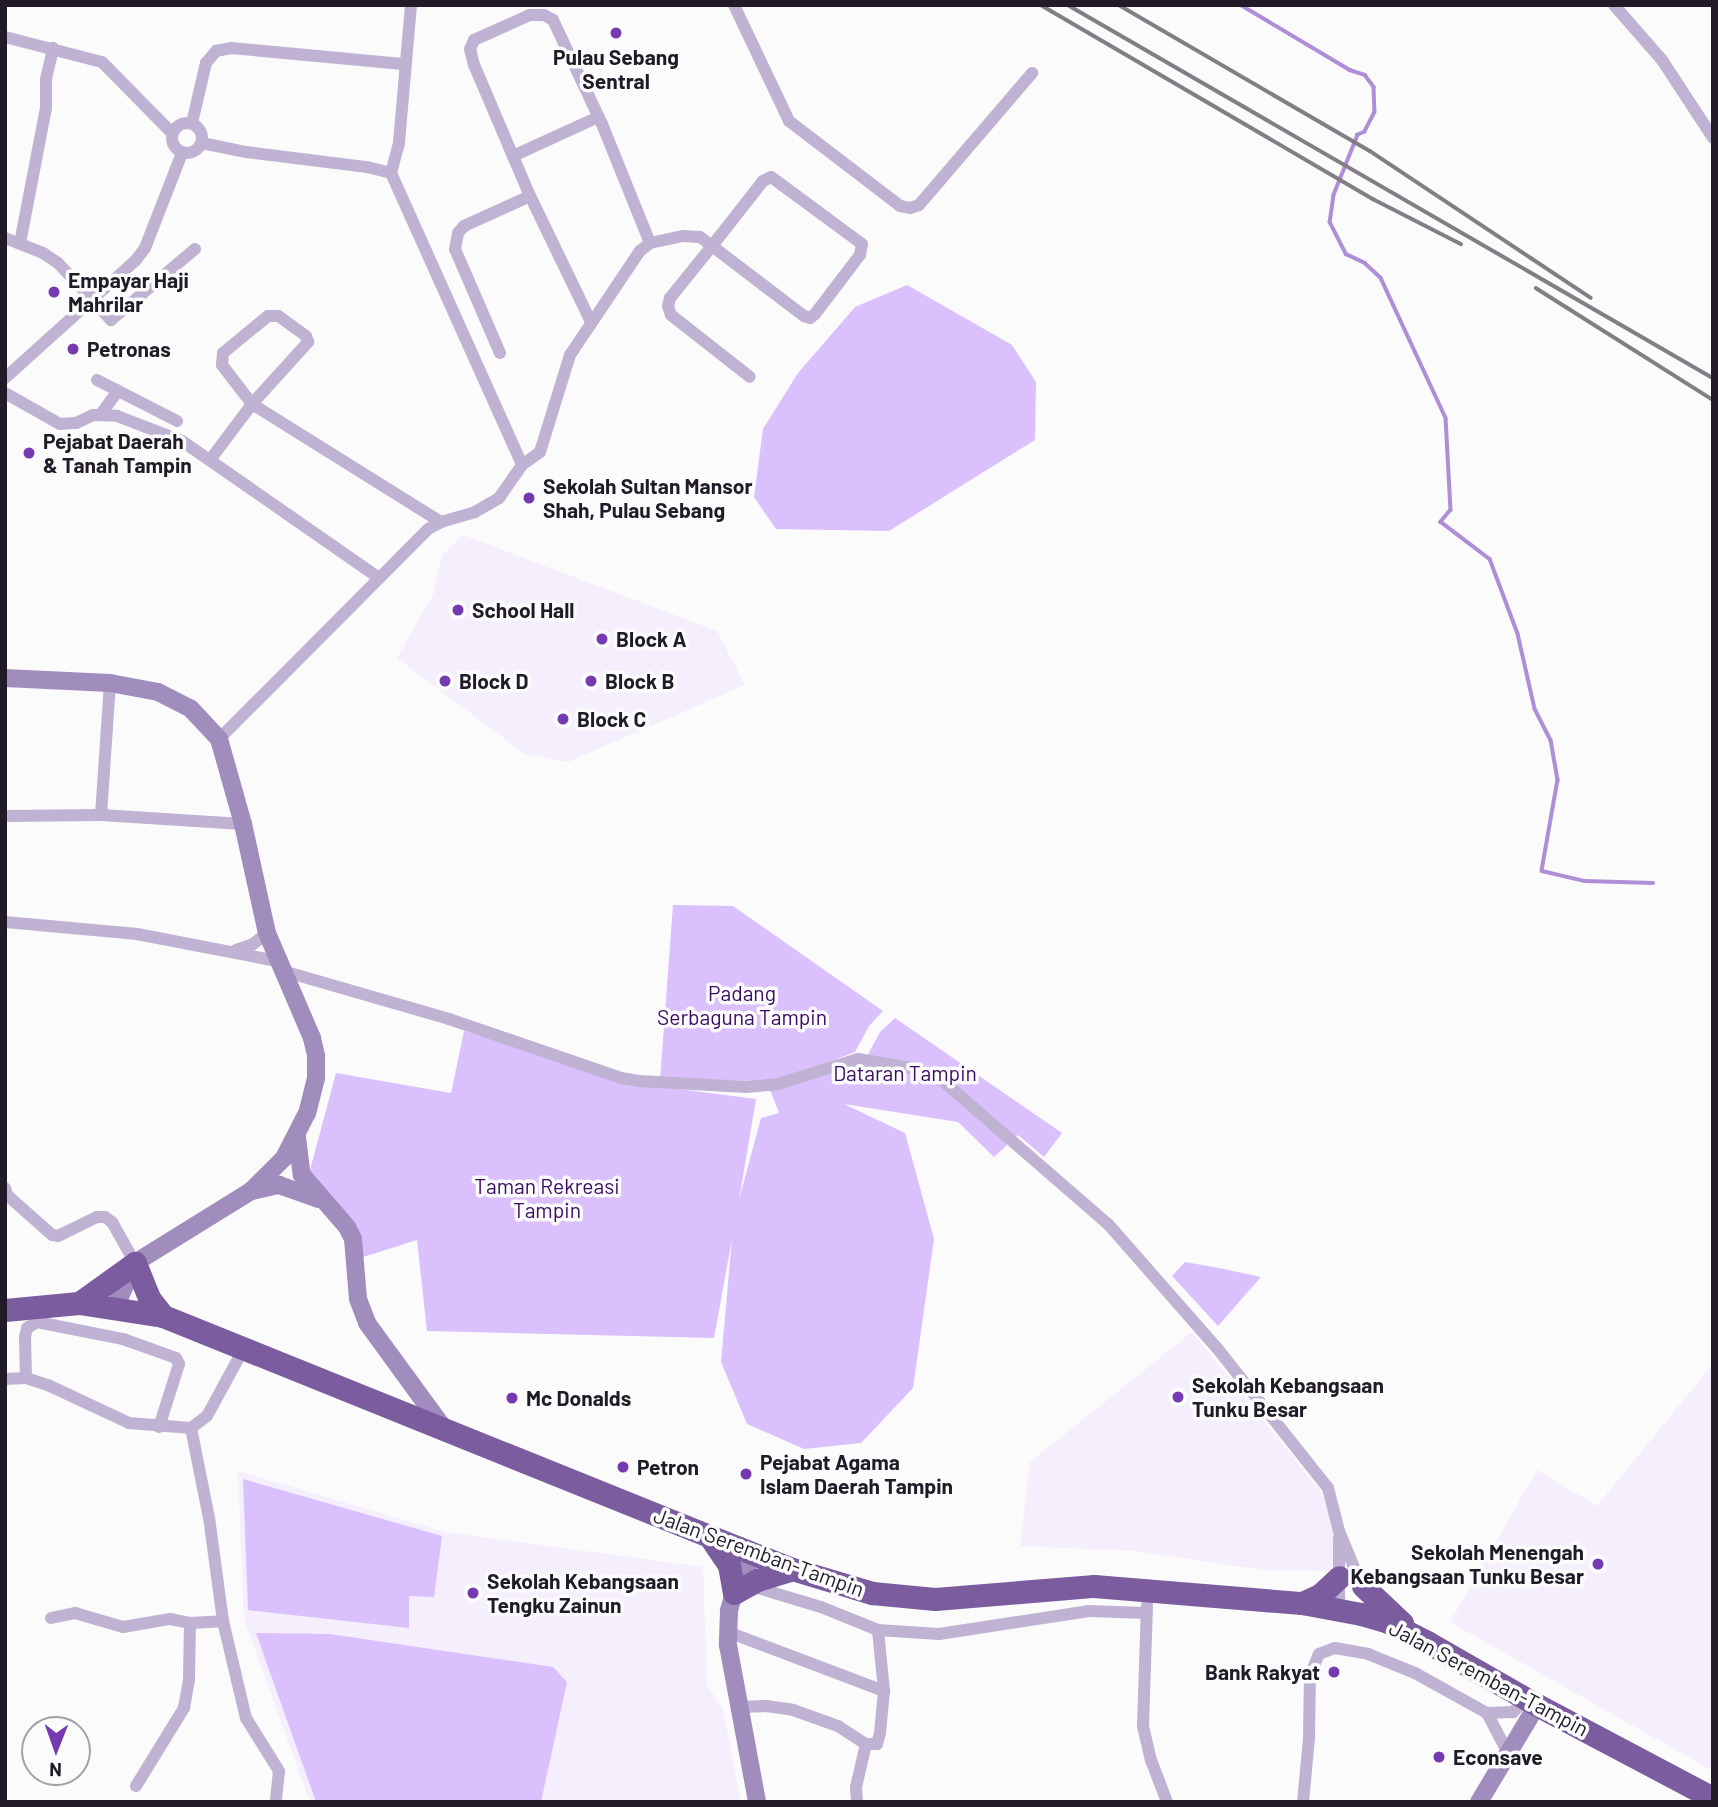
<!DOCTYPE html>
<style>
body{margin:0}
#map{position:relative;width:1718px;height:1807px;overflow:hidden;background:#fbfbfb;font-family:Barlow,sans-serif}
div>[style]{position:absolute}
.built>*{inset:0;background:#f4eefd}
.green>*{inset:0;background:#dac1fd}
.stream>*{height:3.5px;margin:-1.75px;padding:0 1.75px;transform-origin:1.75px;border-radius:1.75px;background:#ae8ed6}
.street>*{height:12px;margin:-6px;padding:0 6px;transform-origin:6px;border-radius:6px;background:#bfb2d3}
.street>.ring{margin:-6px;padding:0;box-sizing:content-box;background:none;border:12px solid #bfb2d3;border-radius:50%}
.secondary>*{height:18px;margin:-9px;padding:0 9px;transform-origin:9px;border-radius:9px;background:#a18dbd}
.highway>*{height:23px;margin:-11.5px;padding:0 11.5px;transform-origin:11.5px;border-radius:11.5px;background:#7a5c9f}
.rail>*{height:3.5px;margin:-1.75px;padding:0 1.75px;transform-origin:1.75px;border-radius:1.75px;background:#817f85}
.dots>*{width:19px;height:19px;translate:-50% -50%;box-sizing:border-box;border:4px solid #fbfbfb;border-radius:50%}
span{translate:-50% -50%;white-space:nowrap;text-align:center;line-height:1.15;-webkit-text-stroke:7px #fbfbfb;paint-order:stroke}
.poi-label{font-size:21px;color:#201b27;font-weight:700}
.left{translate:0 -50%;text-align:left}
.right{translate:-100% -50%;text-align:right}
.park-label{font-size:21px;color:#3b0b62}
.street-label{font-size:21px;color:#201b27}
.frame{position:absolute;inset:0;border:7px solid #201b27;pointer-events:none}
.north{position:absolute;left:21px;top:1716px;width:70px;height:70px;box-sizing:border-box;background:#fbfbfb;border:2px solid #a3a1a6;border-radius:50%;rotate:181deg;font-size:19px;font-weight:700;line-height:28px;text-align:center;color:#201b27}
.north::after{content:'';display:block;margin:auto;width:24px;height:32px;background:#763ab0;clip-path:polygon(50% 0,100% 100%,50% 72%,0 100%)}
</style>
<div id="map">
<div class="built">
<div style="clip-path:polygon(463px 535px,717px 631px,745px 685px,568px 762px,525px 754px,397px 658px,433px 595px,442px 556px)"></div>
<div style="clip-path:polygon(1192px 1332px,1322px 1493px,1334px 1531px,1332px 1571px,1269px 1571px,1136px 1551px,1020px 1546px,1030px 1462px)"></div>
<div style="clip-path:polygon(1713px 1364px,1713px 1771px,1450px 1622px,1537px 1470px,1597px 1506px)"></div>
<div style="clip-path:polygon(238px 1471px,445px 1532px,703px 1567px,707px 1685px,723px 1709px,741px 1802px,310px 1802px,244px 1619px)"></div>
</div>
<div class="green">
<div style="clip-path:polygon(907px 285px,1012px 345px,1036px 382px,1035px 440px,889px 531px,776px 529px,754px 497px,763px 429px,798px 373px,855px 307px)"></div>
<div style="clip-path:polygon(673px 905px,733px 906px,883px 1011px,869px 1026px,855px 1052px,805px 1071px,770px 1081px,660px 1080px)"></div>
<div style="clip-path:polygon(895px 1018px,1062px 1133px,1044px 1157px,1018px 1135px,994px 1157px,958px 1122px,844px 1104px,905px 1133px,934px 1239px,913px 1388px,861px 1443px,804px 1449px,747px 1424px,721px 1362px,732px 1239px,714px 1338px,427px 1331px,417px 1240px,357px 1259px,310px 1170px,336px 1073px,451px 1093px,464px 1031px,648px 1085px,756px 1099px,739px 1200px,761px 1118px,779px 1113px,768px 1085px,864px 1062px,880px 1032px)"></div>
<div style="clip-path:polygon(1185px 1262px,1219px 1268px,1261px 1277px,1218px 1326px,1172px 1276px)"></div>
<div style="clip-path:polygon(243px 1479px,442px 1536px,434px 1597px,409px 1596px,409px 1628px,248px 1610px)"></div>
<div style="clip-path:polygon(256px 1633px,330px 1634px,553px 1667px,567px 1682px,541px 1802px,316px 1802px)"></div>
</div>
<div class="stream">
<div style="left:1241px;top:5px;width:127px;rotate:30.8deg"></div>
<div style="left:1350px;top:70px;width:16px;rotate:18deg"></div>
<div style="left:1365px;top:75px;width:15px;rotate:53deg"></div>
<div style="left:1374px;top:87px;width:25px;rotate:88deg"></div>
<div style="left:1375px;top:112px;width:22px;rotate:117deg"></div>
<div style="left:1365px;top:132px;width:8px;rotate:157deg"></div>
<div style="left:1358px;top:135px;width:65px;rotate:111.8deg"></div>
<div style="left:1334px;top:195px;width:27px;rotate:98deg"></div>
<div style="left:1330px;top:222px;width:36px;rotate:63deg"></div>
<div style="left:1346px;top:254px;width:21px;rotate:25deg"></div>
<div style="left:1365px;top:263px;width:22px;rotate:43deg"></div>
<div style="left:1381px;top:278px;width:154px;rotate:65.1deg"></div>
<div style="left:1446px;top:418px;width:92px;rotate:86.9deg"></div>
<div style="left:1451px;top:510px;width:16px;rotate:130deg"></div>
<div style="left:1441px;top:522px;width:61px;rotate:37.1deg"></div>
<div style="left:1490px;top:559px;width:80px;rotate:69.5deg"></div>
<div style="left:1518px;top:634px;width:77px;rotate:77.2deg"></div>
<div style="left:1535px;top:709px;width:35px;rotate:63deg"></div>
<div style="left:1551px;top:740px;width:41px;rotate:80.1deg"></div>
<div style="left:1558px;top:780px;width:92px;rotate:100deg"></div>
<div style="left:1542px;top:871px;width:44px;rotate:13.1deg"></div>
<div style="left:1585px;top:881px;width:68px;rotate:1.7deg"></div>
</div>
<div class="street">
<div style="left:411px;top:5px;width:139px;rotate:95deg"></div>
<div style="left:399px;top:143px;width:31px;rotate:105deg"></div>
<div style="left:391px;top:173px;width:320px;rotate:65.8deg"></div>
<div style="left:734px;top:5px;width:128px;rotate:64.6deg"></div>
<div style="left:789px;top:121px;width:140px;rotate:37.4deg"></div>
<div style="left:900px;top:206px;width:10px;rotate:11deg"></div>
<div style="left:910px;top:208px;width:9px;rotate:-18deg"></div>
<div style="left:919px;top:205px;width:174px;rotate:-49.4deg"></div>
<div style="left:1614px;top:5px;width:73px;rotate:48.9deg"></div>
<div style="left:1662px;top:60px;width:93px;rotate:56.8deg"></div>
<div style="left:5px;top:37px;width:100px;rotate:14.5deg"></div>
<div style="left:102px;top:62px;width:100px;rotate:45.4deg"></div>
<div class="ring" style="left:172px;top:123px;width:18px;height:18px"></div>
<div style="left:192px;top:123px;width:62px;rotate:-76.9deg"></div>
<div style="left:206px;top:63px;width:16px;rotate:-50deg"></div>
<div style="left:216px;top:51px;width:15px;rotate:-11deg"></div>
<div style="left:231px;top:48px;width:175px;rotate:5.3deg"></div>
<div style="left:202px;top:143px;width:45px;rotate:11.6deg"></div>
<div style="left:246px;top:152px;width:122px;rotate:7.1deg"></div>
<div style="left:367px;top:167px;width:25px;rotate:14deg"></div>
<div style="left:513px;top:156px;width:94px;rotate:-24.6deg"></div>
<div style="left:5px;top:238px;width:41px;rotate:21.5deg"></div>
<div style="left:43px;top:253px;width:18px;rotate:34deg"></div>
<div style="left:58px;top:263px;width:78px;rotate:47.1deg"></div>
<div style="left:111px;top:320px;width:110px;rotate:-40.2deg"></div>
<div style="left:20px;top:243px;width:137px;rotate:-79.1deg"></div>
<div style="left:46px;top:108px;width:29px;rotate:-90deg"></div>
<div style="left:46px;top:79px;width:32px;rotate:-77deg"></div>
<div style="left:591px;top:322px;width:140px;rotate:-115.8deg"></div>
<div style="left:530px;top:196px;width:142px;rotate:-113.1deg"></div>
<div style="left:474px;top:65px;width:16px;rotate:-104deg"></div>
<div style="left:470px;top:49px;width:10px;rotate:-66deg"></div>
<div style="left:474px;top:40px;width:61px;rotate:-24.1deg"></div>
<div style="left:530px;top:15px;width:14px"></div>
<div style="left:544px;top:15px;width:10px;rotate:29deg"></div>
<div style="left:553px;top:20px;width:115px;rotate:64.8deg"></div>
<div style="left:602px;top:124px;width:128px;rotate:68deg"></div>
<div style="left:500px;top:353px;width:113px;rotate:-113.4deg"></div>
<div style="left:455px;top:249px;width:16px;rotate:-79deg"></div>
<div style="left:458px;top:233px;width:9px;rotate:-49deg"></div>
<div style="left:464px;top:226px;width:72px;rotate:-24.4deg"></div>
<div style="left:5px;top:378px;width:175px;rotate:-42deg"></div>
<div style="left:135px;top:261px;width:16px;rotate:-52deg"></div>
<div style="left:145px;top:248px;width:102px;rotate:-68.7deg"></div>
<div style="left:97px;top:380px;width:90px;rotate:27.1deg"></div>
<div style="left:5px;top:393px;width:63px;rotate:29.4deg"></div>
<div style="left:60px;top:424px;width:16px;rotate:-4deg"></div>
<div style="left:76px;top:423px;width:19px;rotate:-25deg"></div>
<div style="left:93px;top:415px;width:24px;rotate:2deg"></div>
<div style="left:117px;top:416px;width:70px;rotate:21deg"></div>
<div style="left:182px;top:441px;width:240px;rotate:34.8deg"></div>
<div style="left:101px;top:414px;width:29px;rotate:-54deg"></div>
<div style="left:210px;top:460px;width:70px;rotate:-53.1deg"></div>
<div style="left:252px;top:404px;width:84px;rotate:-47.9deg"></div>
<div style="left:308px;top:342px;width:6px;rotate:-108deg"></div>
<div style="left:306px;top:336px;width:34px;rotate:-144deg"></div>
<div style="left:278px;top:316px;width:10px;rotate:180deg"></div>
<div style="left:268px;top:316px;width:58px;rotate:140.6deg"></div>
<div style="left:223px;top:353px;width:12px;rotate:95deg"></div>
<div style="left:222px;top:365px;width:49px;rotate:52.4deg"></div>
<div style="left:252px;top:404px;width:223px;rotate:32deg"></div>
<div style="left:110px;top:683px;width:132px;rotate:93.9deg"></div>
<div style="left:101px;top:815px;width:142px;rotate:3.6deg"></div>
<div style="left:219px;top:739px;width:296px;rotate:-45.1deg"></div>
<div style="left:428px;top:529px;width:15px;rotate:-28deg"></div>
<div style="left:441px;top:522px;width:35px;rotate:-16deg"></div>
<div style="left:475px;top:512px;width:28px;rotate:-30deg"></div>
<div style="left:499px;top:498px;width:40px;rotate:-55.1deg"></div>
<div style="left:522px;top:465px;width:22px;rotate:-36deg"></div>
<div style="left:540px;top:452px;width:102px;rotate:-72.8deg"></div>
<div style="left:570px;top:355px;width:125px;rotate:-56.1deg"></div>
<div style="left:640px;top:251px;width:13px;rotate:-39deg"></div>
<div style="left:650px;top:243px;width:34px;rotate:-12deg"></div>
<div style="left:683px;top:236px;width:17px;rotate:3deg"></div>
<div style="left:700px;top:237px;width:15px;rotate:37deg"></div>
<div style="left:712px;top:246px;width:116px;rotate:37.3deg"></div>
<div style="left:804px;top:316px;width:6px;rotate:18deg"></div>
<div style="left:810px;top:318px;width:6px;rotate:-39deg"></div>
<div style="left:815px;top:314px;width:74px;rotate:-52.7deg"></div>
<div style="left:860px;top:255px;width:11px;rotate:-80deg"></div>
<div style="left:862px;top:244px;width:113px;rotate:-143.6deg"></div>
<div style="left:771px;top:177px;width:9px;rotate:153deg"></div>
<div style="left:763px;top:181px;width:83px;rotate:128.1deg"></div>
<div style="left:712px;top:246px;width:67px;rotate:128.9deg"></div>
<div style="left:670px;top:298px;width:8px;rotate:104deg"></div>
<div style="left:668px;top:306px;width:9px;rotate:72deg"></div>
<div style="left:671px;top:315px;width:100px;rotate:38.1deg"></div>
<div style="left:5px;top:816px;width:96px;rotate:-0.6deg"></div>
<div style="left:5px;top:922px;width:133px;rotate:5.2deg"></div>
<div style="left:137px;top:934px;width:143px;rotate:10.9deg"></div>
<div style="left:236px;top:950px;width:18px;rotate:-19deg"></div>
<div style="left:253px;top:944px;width:18px;rotate:-38deg"></div>
<div style="left:283px;top:971px;width:173px;rotate:16.1deg"></div>
<div style="left:449px;top:1019px;width:182px;rotate:18.9deg"></div>
<div style="left:621px;top:1078px;width:18px;rotate:9deg"></div>
<div style="left:639px;top:1081px;width:107px;rotate:3.2deg"></div>
<div style="left:746px;top:1087px;width:32px;rotate:-5deg"></div>
<div style="left:778px;top:1084px;width:84px;rotate:-17.4deg"></div>
<div style="left:858px;top:1059px;width:50px;rotate:9.3deg"></div>
<div style="left:907px;top:1067px;width:31px;rotate:17deg"></div>
<div style="left:937px;top:1076px;width:226px;rotate:40.9deg"></div>
<div style="left:1108px;top:1224px;width:165px;rotate:48.7deg"></div>
<div style="left:1217px;top:1348px;width:179px;rotate:51.6deg"></div>
<div style="left:1328px;top:1488px;width:44px;rotate:75.7deg"></div>
<div style="left:1339px;top:1531px;width:63px;rotate:67.5deg"></div>
<div style="left:5px;top:1188px;width:7px;rotate:74deg"></div>
<div style="left:7px;top:1195px;width:60px;rotate:41.6deg"></div>
<div style="left:52px;top:1235px;width:6px;rotate:9deg"></div>
<div style="left:58px;top:1236px;width:43px;rotate:-26deg"></div>
<div style="left:97px;top:1217px;width:8px"></div>
<div style="left:105px;top:1217px;width:9px;rotate:36deg"></div>
<div style="left:112px;top:1222px;width:47px;rotate:60.7deg"></div>
<div style="left:26px;top:1378px;width:41px;rotate:-91.4deg"></div>
<div style="left:25px;top:1337px;width:9px;rotate:-77deg"></div>
<div style="left:27px;top:1328px;width:12px;rotate:-31deg"></div>
<div style="left:37px;top:1322px;width:88px;rotate:11.2deg"></div>
<div style="left:123px;top:1339px;width:56px;rotate:19.7deg"></div>
<div style="left:176px;top:1358px;width:7px;rotate:63deg"></div>
<div style="left:179px;top:1364px;width:66px;rotate:107.6deg"></div>
<div style="left:5px;top:1379px;width:21px;rotate:-3deg"></div>
<div style="left:26px;top:1378px;width:25px;rotate:18deg"></div>
<div style="left:50px;top:1386px;width:87px;rotate:25.1deg"></div>
<div style="left:129px;top:1423px;width:62px;rotate:4.6deg"></div>
<div style="left:191px;top:1428px;width:20px;rotate:-37deg"></div>
<div style="left:207px;top:1416px;width:77px;rotate:-61.4deg"></div>
<div style="left:748px;top:1585px;width:76px;rotate:16.8deg"></div>
<div style="left:821px;top:1607px;width:61px;rotate:22deg"></div>
<div style="left:878px;top:1630px;width:61px;rotate:3.8deg"></div>
<div style="left:939px;top:1634px;width:152px;rotate:-8.7deg"></div>
<div style="left:1089px;top:1611px;width:57px;rotate:2deg"></div>
<div style="left:1147px;top:1605px;width:121px;rotate:91.9deg"></div>
<div style="left:1143px;top:1726px;width:35px;rotate:77deg"></div>
<div style="left:1151px;top:1760px;width:45px;rotate:69.1deg"></div>
<div style="left:1339px;top:1609px;width:71px;rotate:-90deg"></div>
<div style="left:51px;top:1618px;width:25px;rotate:-12deg"></div>
<div style="left:75px;top:1613px;width:50px;rotate:16.3deg"></div>
<div style="left:123px;top:1627px;width:48px;rotate:-9.7deg"></div>
<div style="left:170px;top:1619px;width:20px;rotate:11deg"></div>
<div style="left:190px;top:1623px;width:33px;rotate:-3deg"></div>
<div style="left:223px;top:1621px;width:104px;rotate:-97.7deg"></div>
<div style="left:209px;top:1518px;width:92px;rotate:-101.3deg"></div>
<div style="left:223px;top:1621px;width:100px;rotate:76.7deg"></div>
<div style="left:246px;top:1718px;width:62px;rotate:58.1deg"></div>
<div style="left:279px;top:1771px;width:31px;rotate:96deg"></div>
<div style="left:728px;top:1632px;width:167px;rotate:20.7deg"></div>
<div style="left:739px;top:1707px;width:27px;rotate:-2deg"></div>
<div style="left:766px;top:1706px;width:27px;rotate:8deg"></div>
<div style="left:793px;top:1710px;width:48px;rotate:19.6deg"></div>
<div style="left:838px;top:1726px;width:33px;rotate:33deg"></div>
<div style="left:1487px;top:1713px;width:45px;rotate:62.3deg"></div>
<div style="left:866px;top:1744px;width:11px"></div>
<div style="left:877px;top:1744px;width:11px;rotate:-75deg"></div>
<div style="left:880px;top:1733px;width:42px;rotate:-84.6deg"></div>
<div style="left:884px;top:1691px;width:61px;rotate:-95.6deg"></div>
<div style="left:136px;top:1786px;width:92px;rotate:-58.4deg"></div>
<div style="left:184px;top:1708px;width:28px;rotate:-80deg"></div>
<div style="left:189px;top:1680px;width:57px;rotate:-89deg"></div>
<div style="left:857px;top:1802px;width:15px;rotate:-94deg"></div>
<div style="left:856px;top:1787px;width:44px;rotate:-76.9deg"></div>
<div style="left:1303px;top:1802px;width:64px;rotate:-84.6deg"></div>
<div style="left:1309px;top:1738px;width:63px;rotate:-89.1deg"></div>
<div style="left:1310px;top:1675px;width:23px;rotate:-67deg"></div>
<div style="left:1319px;top:1654px;width:17px;rotate:-21deg"></div>
<div style="left:1335px;top:1648px;width:34px;rotate:10deg"></div>
<div style="left:1368px;top:1654px;width:51px;rotate:22deg"></div>
<div style="left:1415px;top:1673px;width:82px;rotate:29.1deg"></div>
<div style="left:1487px;top:1713px;width:26px;rotate:-2deg"></div>
<div style="left:1513px;top:1712px;width:18px;rotate:-45deg"></div>
</div>
<div class="secondary">
<div style="left:5px;top:678px;width:105px;rotate:2.7deg"></div>
<div style="left:110px;top:683px;width:49px;rotate:10.6deg"></div>
<div style="left:158px;top:692px;width:37px;rotate:27deg"></div>
<div style="left:191px;top:709px;width:41px;rotate:47deg"></div>
<div style="left:219px;top:739px;width:88px;rotate:74.2deg"></div>
<div style="left:243px;top:824px;width:112px;rotate:77.6deg"></div>
<div style="left:267px;top:933px;width:114px;rotate:66.8deg"></div>
<div style="left:312px;top:1038px;width:18px;rotate:77deg"></div>
<div style="left:316px;top:1056px;width:22px;rotate:90deg"></div>
<div style="left:316px;top:1078px;width:36px;rotate:104deg"></div>
<div style="left:307px;top:1113px;width:51px;rotate:117.1deg"></div>
<div style="left:284px;top:1158px;width:47px;rotate:135deg"></div>
<div style="left:251px;top:1191px;width:137px;rotate:148.2deg"></div>
<div style="left:135px;top:1263px;width:49px;rotate:114deg"></div>
<div style="left:297px;top:1137px;width:38px;rotate:83deg"></div>
<div style="left:302px;top:1175px;width:69px;rotate:49.1deg"></div>
<div style="left:347px;top:1227px;width:13px;rotate:63deg"></div>
<div style="left:353px;top:1239px;width:60px;rotate:85.2deg"></div>
<div style="left:358px;top:1299px;width:26px;rotate:69deg"></div>
<div style="left:367px;top:1323px;width:132px;rotate:53.9deg"></div>
<div style="left:252px;top:1191px;width:28px;rotate:-13deg"></div>
<div style="left:279px;top:1185px;width:42px;rotate:19.3deg"></div>
<div style="left:754px;top:1554px;width:44px;rotate:117.1deg"></div>
<div style="left:734px;top:1593px;width:19px;rotate:106deg"></div>
<div style="left:729px;top:1611px;width:34px;rotate:92deg"></div>
<div style="left:728px;top:1645px;width:160px;rotate:79.5deg"></div>
<div style="left:1479px;top:1802px;width:113px;rotate:-59.1deg"></div>
</div>
<div class="highway">
<div style="left:79px;top:1303px;width:69px;rotate:-35.5deg"></div>
<div style="left:135px;top:1263px;width:38px;rotate:68deg"></div>
<div style="left:149px;top:1298px;width:23px;rotate:52deg"></div>
<div style="left:5px;top:1310px;width:74px;rotate:-5.4deg"></div>
<div style="left:79px;top:1303px;width:85px;rotate:8.8deg"></div>
<div style="left:163px;top:1316px;width:621px;rotate:21.94deg"></div>
<div style="left:739px;top:1548px;width:57px;rotate:21.6deg"></div>
<div style="left:792px;top:1569px;width:84px;rotate:16.7deg"></div>
<div style="left:872px;top:1593px;width:63px;rotate:5.4deg"></div>
<div style="left:935px;top:1599px;width:160px;rotate:-4.7deg"></div>
<div style="left:1094px;top:1586px;width:209px;rotate:4.7deg"></div>
<div style="left:1302px;top:1603px;width:60px;rotate:10.6deg"></div>
<div style="left:1361px;top:1614px;width:26px;rotate:16deg"></div>
<div style="left:1386px;top:1621px;width:46px;rotate:27.1deg"></div>
<div style="left:1427px;top:1642px;width:127px;rotate:29.8deg"></div>
<div style="left:1537px;top:1705px;width:199px;rotate:27.9deg"></div>
<div style="left:710px;top:1537px;width:34px;rotate:56deg"></div>
<div style="left:729px;top:1565px;width:28px;rotate:80deg"></div>
<div style="left:734px;top:1593px;width:26px;rotate:-29deg"></div>
<div style="left:757px;top:1580px;width:37px;rotate:-17deg"></div>
<div style="left:1363px;top:1586px;width:54px;rotate:43.5deg"></div>
<div style="left:1302px;top:1603px;width:20px;rotate:-24deg"></div>
<div style="left:1320px;top:1595px;width:26px;rotate:-43deg"></div>
</div>
<div class="rail">
<div style="left:1041px;top:5px;width:385px;rotate:30.3deg"></div>
<div style="left:1373px;top:199px;width:99px;rotate:27.1deg"></div>
<div style="left:1068px;top:5px;width:745px;rotate:30.04deg"></div>
<div style="left:1119px;top:5px;width:290px;rotate:30.2deg"></div>
<div style="left:1370px;top:151px;width:265px;rotate:33.6deg"></div>
<div style="left:1536px;top:288px;width:209px;rotate:32.3deg"></div>
</div>
<div class="dots">
<div style="left:616px;top:33px;background:#763ab0"></div>
<div style="left:54px;top:292px;background:#763ab0"></div>
<div style="left:73px;top:349px;background:#763ab0"></div>
<div style="left:29px;top:453px;background:#763ab0"></div>
<div style="left:529px;top:498px;background:#763ab0"></div>
<div style="left:458px;top:610px;background:#763ab0"></div>
<div style="left:602px;top:639px;background:#763ab0"></div>
<div style="left:445px;top:681px;background:#763ab0"></div>
<div style="left:591px;top:681px;background:#763ab0"></div>
<div style="left:563px;top:719px;background:#763ab0"></div>
<div style="left:1178px;top:1397px;background:#763ab0"></div>
<div style="left:512px;top:1398px;background:#763ab0"></div>
<div style="left:623px;top:1467px;background:#763ab0"></div>
<div style="left:746px;top:1474px;background:#763ab0"></div>
<div style="left:1598px;top:1564px;background:#763ab0"></div>
<div style="left:473px;top:1593px;background:#763ab0"></div>
<div style="left:1334px;top:1672px;background:#763ab0"></div>
<div style="left:1439px;top:1757px;background:#763ab0"></div>
</div>
<div class="poi-label">
<span style="left:616px;top:69px">Pulau Sebang<br>Sentral</span>
<span class="left" style="left:68px;top:292px">Empayar Haji<br>Mahrilar</span>
<span class="left" style="left:87px;top:349px">Petronas</span>
<span class="left" style="left:43px;top:453px">Pejabat Daerah<br>&amp; Tanah Tampin</span>
<span class="left" style="left:543px;top:498px">Sekolah Sultan Mansor<br>Shah, Pulau Sebang</span>
<span class="left" style="left:472px;top:610px">School Hall</span>
<span class="left" style="left:616px;top:639px">Block A</span>
<span class="left" style="left:459px;top:681px">Block D</span>
<span class="left" style="left:605px;top:681px">Block B</span>
<span class="left" style="left:577px;top:719px">Block C</span>
<span class="left" style="left:1192px;top:1397px">Sekolah Kebangsaan<br>Tunku Besar</span>
<span class="left" style="left:526px;top:1398px">Mc Donalds</span>
<span class="left" style="left:760px;top:1474px">Pejabat Agama<br>Islam Daerah Tampin</span>
<span class="left" style="left:637px;top:1467px">Petron</span>
<span class="right" style="left:1584px;top:1564px">Sekolah Menengah<br>Kebangsaan Tunku Besar</span>
<span class="left" style="left:487px;top:1593px">Sekolah Kebangsaan<br>Tengku Zainun</span>
<span class="right" style="left:1320px;top:1672px">Bank Rakyat</span>
<span class="left" style="left:1453px;top:1757px">Econsave</span>
</div>
<div class="park-label">
<span style="left:742px;top:1005px">Padang<br>Serbaguna Tampin</span>
<span style="left:905px;top:1073px">Dataran Tampin</span>
<span style="left:547px;top:1198px">Taman Rekreasi<br>Tampin</span>
</div>
<div class="street-label">
<span style="left:759px;top:1552px;rotate:20deg">Jalan Seremban-Tampin</span>
<span style="left:1489px;top:1678px;rotate:28deg">Jalan Seremban-Tampin</span>
</div>
<div class="frame"></div>
<div class="north">N</div>
</div>
